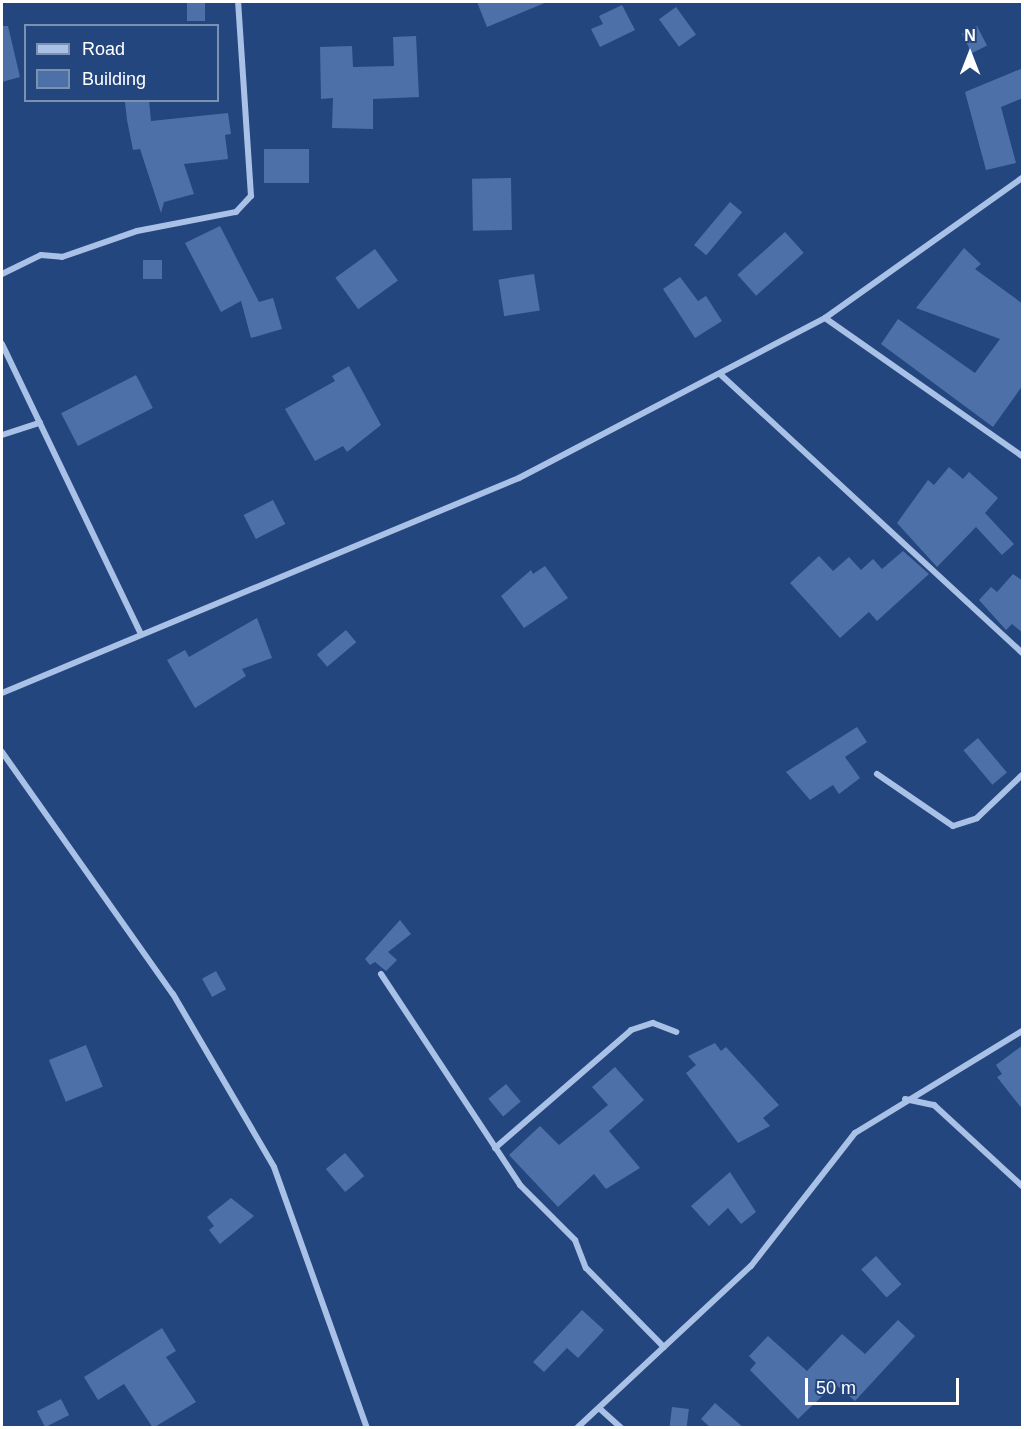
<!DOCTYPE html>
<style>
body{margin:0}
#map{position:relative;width:1024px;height:1429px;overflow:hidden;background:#24467e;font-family:Arial,sans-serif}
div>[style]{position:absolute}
.building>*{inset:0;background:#4c70a7;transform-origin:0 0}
.street>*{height:6px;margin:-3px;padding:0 3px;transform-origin:3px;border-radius:3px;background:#a9c1e6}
span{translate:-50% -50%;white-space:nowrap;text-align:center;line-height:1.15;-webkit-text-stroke:4.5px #24467e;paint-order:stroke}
.frame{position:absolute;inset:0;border:3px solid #fff;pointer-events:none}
.legend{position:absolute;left:24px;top:24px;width:195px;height:78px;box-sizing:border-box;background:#24467e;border:2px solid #7c90b2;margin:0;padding:8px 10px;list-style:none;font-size:18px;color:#fff}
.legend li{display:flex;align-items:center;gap:12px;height:30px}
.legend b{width:30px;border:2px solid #7c90b2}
.north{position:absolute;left:940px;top:24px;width:60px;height:60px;-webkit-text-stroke:4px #24467e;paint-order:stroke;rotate:0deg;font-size:16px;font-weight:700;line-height:24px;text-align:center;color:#fff}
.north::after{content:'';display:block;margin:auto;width:21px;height:27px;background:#fff;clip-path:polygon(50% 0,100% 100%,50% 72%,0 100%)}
.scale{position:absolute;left:805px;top:1378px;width:154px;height:27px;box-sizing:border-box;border:3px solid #fff;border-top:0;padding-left:8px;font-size:18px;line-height:21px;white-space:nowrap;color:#fff;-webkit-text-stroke:4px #24467e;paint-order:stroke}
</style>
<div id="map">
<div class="building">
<div style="left:187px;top:2px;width:18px;height:19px"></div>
<div style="clip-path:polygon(477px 2px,547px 2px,487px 27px)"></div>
<div style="clip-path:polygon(622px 5px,635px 30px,600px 47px,591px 29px,603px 24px,599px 16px)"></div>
<div style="left:676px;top:7px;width:34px;height:21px;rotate:54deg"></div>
<div style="clip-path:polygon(2px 26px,8px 26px,20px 77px,2px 82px)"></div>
<div style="left:977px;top:26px;width:22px;height:17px;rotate:63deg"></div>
<div style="clip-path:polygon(416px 36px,419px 97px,373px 99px,373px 129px,332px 128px,333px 98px,321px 99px,320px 47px,352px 46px,353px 67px,394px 66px,393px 37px)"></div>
<div style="clip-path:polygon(1023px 68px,1023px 98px,1001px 107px,1016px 163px,986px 170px,965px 92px)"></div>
<div style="clip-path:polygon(149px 100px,151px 121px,228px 113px,231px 134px,225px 135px,228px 159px,184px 164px,194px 194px,164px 202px,161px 213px,140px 149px,133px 150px,127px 120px,125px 102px)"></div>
<div style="left:264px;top:149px;width:45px;height:34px"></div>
<div style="left:511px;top:178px;width:52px;height:39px;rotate:89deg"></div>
<div style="left:730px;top:202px;width:16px;height:56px;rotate:40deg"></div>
<div style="clip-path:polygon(220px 226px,259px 302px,273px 298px,282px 329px,251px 338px,241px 301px,221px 312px,185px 243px)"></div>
<div style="left:785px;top:232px;width:28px;height:64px;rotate:48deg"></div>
<div style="clip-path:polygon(964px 248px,981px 264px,975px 269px,1023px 304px,1023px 385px,993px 427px,881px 344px,898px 319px,975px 373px,1000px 339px,916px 308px)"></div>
<div style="left:375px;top:249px;width:39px;height:49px;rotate:54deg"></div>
<div style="left:143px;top:260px;width:19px;height:19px"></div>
<div style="left:534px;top:274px;width:37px;height:36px;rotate:81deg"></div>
<div style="clip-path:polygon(680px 277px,698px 301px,706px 296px,722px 321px,695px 338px,663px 289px)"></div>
<div style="clip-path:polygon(349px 366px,381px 425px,347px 452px,343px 446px,315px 461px,285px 409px,335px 381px,332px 376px)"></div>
<div style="left:136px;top:375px;width:37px;height:84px;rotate:63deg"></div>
<div style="clip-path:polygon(949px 467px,963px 479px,969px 472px,998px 498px,985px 513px,1014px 544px,1002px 555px,976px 527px,937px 567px,897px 523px,928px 480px,934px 485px)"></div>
<div style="left:273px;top:500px;width:27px;height:33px;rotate:63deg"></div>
<div style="clip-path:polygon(903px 551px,929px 574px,877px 621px,869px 612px,840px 638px,790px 583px,819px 556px,833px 571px,849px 557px,861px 570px,873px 559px,882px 569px)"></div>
<div style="clip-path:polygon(545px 566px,568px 598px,524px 628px,501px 596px,531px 570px,533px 574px)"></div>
<div style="clip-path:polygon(1013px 574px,1023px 581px,1023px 633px,1012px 624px,1006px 630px,979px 600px,991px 587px,997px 592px)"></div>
<div style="clip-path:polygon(257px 618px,272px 658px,242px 669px,246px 676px,195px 708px,167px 660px,185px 650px,189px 657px)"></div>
<div style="left:346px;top:630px;width:16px;height:38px;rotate:50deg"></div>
<div style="clip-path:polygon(857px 727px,867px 742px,845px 757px,860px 778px,839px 794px,833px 785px,810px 800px,786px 772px)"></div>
<div style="left:978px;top:738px;width:45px;height:19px;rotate:50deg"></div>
<div style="clip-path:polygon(400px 920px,411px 934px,388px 952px,397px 960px,386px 971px,375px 962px,370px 965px,365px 959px)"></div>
<div style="left:216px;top:971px;width:21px;height:16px;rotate:61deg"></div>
<div style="clip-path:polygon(715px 1043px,721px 1051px,726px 1047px,779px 1105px,763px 1118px,770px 1126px,738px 1143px,686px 1073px,696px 1065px,688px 1056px)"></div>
<div style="left:86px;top:1045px;width:45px;height:40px;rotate:68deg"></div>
<div style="clip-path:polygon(1023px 1045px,1023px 1110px,997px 1077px,1002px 1074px,996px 1065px)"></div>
<div style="clip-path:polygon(615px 1067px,644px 1100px,609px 1131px,640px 1168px,606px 1189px,594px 1174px,558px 1207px,509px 1155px,540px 1126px,559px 1145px,608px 1105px,592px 1087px)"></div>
<div style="left:506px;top:1084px;width:23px;height:23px;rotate:50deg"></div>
<div style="left:345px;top:1153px;width:30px;height:25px;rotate:50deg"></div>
<div style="clip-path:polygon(730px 1172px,756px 1212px,741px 1224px,728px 1208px,709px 1226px,691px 1206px)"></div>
<div style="clip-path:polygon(231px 1198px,254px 1216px,220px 1244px,209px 1230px,214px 1226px,207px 1217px)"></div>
<div style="left:876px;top:1256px;width:38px;height:20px;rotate:48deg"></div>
<div style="clip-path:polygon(582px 1310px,604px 1330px,578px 1358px,567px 1348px,544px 1372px,533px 1362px)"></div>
<div style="clip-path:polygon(898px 1320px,915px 1336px,855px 1401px,835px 1384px,798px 1419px,750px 1370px,756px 1363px,749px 1356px,768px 1336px,807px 1371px,842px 1334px,865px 1354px)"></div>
<div style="clip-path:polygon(162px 1328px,176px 1351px,166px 1357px,196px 1402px,153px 1428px,124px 1384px,98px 1400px,84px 1377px)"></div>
<div style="left:61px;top:1399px;width:18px;height:27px;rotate:63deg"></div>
<div style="clip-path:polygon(715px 1403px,744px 1428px,711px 1428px,701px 1419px)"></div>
<div style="left:672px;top:1407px;width:17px;height:21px;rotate:7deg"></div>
</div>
<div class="street">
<div style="left:2px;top:274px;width:43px;rotate:-26deg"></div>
<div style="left:41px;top:255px;width:21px;rotate:5deg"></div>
<div style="left:62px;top:257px;width:79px;rotate:-19.1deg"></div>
<div style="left:137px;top:231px;width:101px;rotate:-10.9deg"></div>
<div style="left:236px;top:212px;width:22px;rotate:-47deg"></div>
<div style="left:251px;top:196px;width:194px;rotate:-93.8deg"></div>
<div style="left:825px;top:318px;width:241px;rotate:35deg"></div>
<div style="left:2px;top:344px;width:319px;rotate:64.4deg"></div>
<div style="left:720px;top:374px;width:411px;rotate:42.7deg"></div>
<div style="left:2px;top:435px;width:40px;rotate:-18deg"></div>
<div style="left:2px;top:693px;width:560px;rotate:-22.58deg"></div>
<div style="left:519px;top:478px;width:345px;rotate:-27.6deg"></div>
<div style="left:825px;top:318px;width:242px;rotate:-35.4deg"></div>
<div style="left:2px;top:752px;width:296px;rotate:54.8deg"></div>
<div style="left:173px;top:994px;width:200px;rotate:59.7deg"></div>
<div style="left:274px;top:1167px;width:277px;rotate:70.4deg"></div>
<div style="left:877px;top:774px;width:92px;rotate:34.4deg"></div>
<div style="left:953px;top:826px;width:25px;rotate:-18deg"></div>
<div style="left:977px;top:818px;width:62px;rotate:-43.7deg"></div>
<div style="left:381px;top:974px;width:253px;rotate:56.6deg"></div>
<div style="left:520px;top:1185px;width:78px;rotate:45deg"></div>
<div style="left:575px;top:1240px;width:30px;rotate:69deg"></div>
<div style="left:586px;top:1268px;width:111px;rotate:45.4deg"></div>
<div style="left:905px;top:1099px;width:30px;rotate:12deg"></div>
<div style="left:934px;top:1105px;width:120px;rotate:42.6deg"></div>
<div style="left:495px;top:1148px;width:180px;rotate:-40.9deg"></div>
<div style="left:631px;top:1030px;width:23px;rotate:-18deg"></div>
<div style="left:653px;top:1023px;width:25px;rotate:21deg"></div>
<div style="left:599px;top:1408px;width:30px;rotate:42deg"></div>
<div style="left:577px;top:1428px;width:238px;rotate:-43deg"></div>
<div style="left:751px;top:1266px;width:169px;rotate:-52deg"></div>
<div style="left:855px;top:1133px;width:196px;rotate:-31.4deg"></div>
</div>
<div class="frame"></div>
<ul class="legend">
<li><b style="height:8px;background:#a9c1e6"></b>Road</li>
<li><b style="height:16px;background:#4c70a7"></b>Building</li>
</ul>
<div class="north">N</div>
<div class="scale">50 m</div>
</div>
